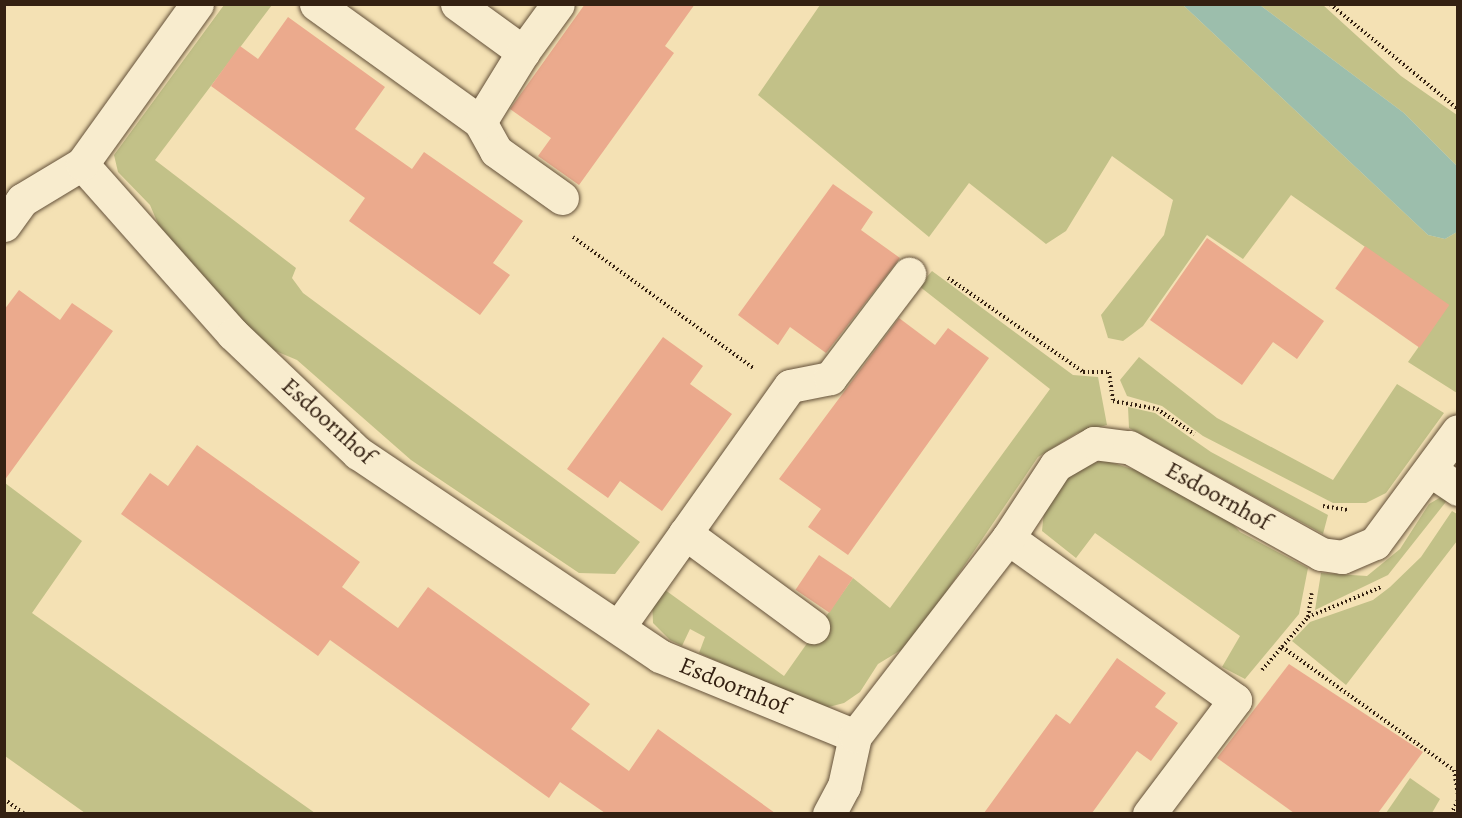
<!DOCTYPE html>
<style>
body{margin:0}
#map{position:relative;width:1462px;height:818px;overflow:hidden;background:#f4e1b4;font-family:Alegreya,serif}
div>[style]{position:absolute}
.green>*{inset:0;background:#c2c188}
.water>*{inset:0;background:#9cbeac}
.building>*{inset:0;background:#ebaa8d;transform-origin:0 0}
.path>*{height:4px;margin-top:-2px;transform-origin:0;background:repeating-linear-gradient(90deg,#342112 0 1.5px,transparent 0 4.5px)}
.roads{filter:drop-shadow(0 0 2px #64513a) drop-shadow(0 0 2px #64513a)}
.minor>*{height:33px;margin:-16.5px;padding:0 16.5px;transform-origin:16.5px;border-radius:16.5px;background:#f8ecce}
span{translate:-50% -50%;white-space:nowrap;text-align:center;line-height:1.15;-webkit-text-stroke:5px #f8ecce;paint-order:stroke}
.street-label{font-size:24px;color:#342112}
.frame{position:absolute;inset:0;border:6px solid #342112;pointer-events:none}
</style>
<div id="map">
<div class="green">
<div style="clip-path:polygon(224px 5px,272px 5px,155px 160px,296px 268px,292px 278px,303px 293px,640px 542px,615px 574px,579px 573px,411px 460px,297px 360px,259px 344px,165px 240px,150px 205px,118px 172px,114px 155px)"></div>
<div style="clip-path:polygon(820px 5px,1183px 5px,1428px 235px,1445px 239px,1457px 232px,1457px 393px,1408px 362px,1448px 305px,1291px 195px,1243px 259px,1207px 235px,1143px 326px,1123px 341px,1108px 338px,1101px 315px,1164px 235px,1173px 200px,1112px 156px,1066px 231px,1046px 244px,969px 183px,929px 237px,758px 95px)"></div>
<div style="clip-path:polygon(1260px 5px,1323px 5px,1401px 76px,1457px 115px,1457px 166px,1404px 113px)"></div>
<div style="clip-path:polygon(932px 271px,1073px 375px,1098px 377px,1107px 425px,1077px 433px,1038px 457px,911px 644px,878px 664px,860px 692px,844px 703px,821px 709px,699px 653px,705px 637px,690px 629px,682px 646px,670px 640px,653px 623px,652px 599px,661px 587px,784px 676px,853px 578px,890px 608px,1050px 389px,919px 286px)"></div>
<div style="clip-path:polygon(1139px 357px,1217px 418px,1333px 480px,1397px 384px,1444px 413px,1386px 493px,1366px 503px,1333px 503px,1203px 436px,1162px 406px,1127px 396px,1120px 380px)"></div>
<div style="clip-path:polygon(1128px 407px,1155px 413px,1211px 452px,1328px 515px,1323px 534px,1129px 428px)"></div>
<div style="clip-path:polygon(1103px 460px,1168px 480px,1221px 510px,1240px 532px,1308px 568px,1299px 614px,1245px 679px,1222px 667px,1240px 636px,1095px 533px,1076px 558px,1042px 531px,1045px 502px,1076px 469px)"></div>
<div style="clip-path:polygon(5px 483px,82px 541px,32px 613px,315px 813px,85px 813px,5px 756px)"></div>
<div style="clip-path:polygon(1441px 497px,1449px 498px,1388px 575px,1315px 610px,1321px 573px,1367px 576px,1400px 549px,1429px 504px)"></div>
<div style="clip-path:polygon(1452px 511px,1457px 514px,1457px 541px,1346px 685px,1292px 641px,1310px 622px,1373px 600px,1390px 587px,1421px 557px)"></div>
<div style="clip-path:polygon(1410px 778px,1440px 799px,1432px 813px,1386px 813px)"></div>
</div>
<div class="water">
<div style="clip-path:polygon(1183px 5px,1260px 5px,1404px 113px,1457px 166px,1457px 232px,1445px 239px,1428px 235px)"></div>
</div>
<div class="building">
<div style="clip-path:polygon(585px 4px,695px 4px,665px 46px,674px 53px,579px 185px,538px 156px,551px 138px,510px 109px)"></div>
<div style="clip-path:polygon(288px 17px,385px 87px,355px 129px,412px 169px,424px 152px,523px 221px,493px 263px,510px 275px,480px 315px,349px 221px,365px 198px,211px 86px,240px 46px,258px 59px)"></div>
<div style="clip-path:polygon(833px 184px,873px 212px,861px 230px,900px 258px,826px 353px,790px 327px,778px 345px,738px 315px)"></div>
<div style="clip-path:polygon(1207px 238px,1324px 321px,1297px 359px,1273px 342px,1242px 385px,1150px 320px)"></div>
<div style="left:1365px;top:246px;width:103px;height:52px;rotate:35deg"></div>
<div style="clip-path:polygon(19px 290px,60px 320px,72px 303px,113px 331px,4px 481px,4px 310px)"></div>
<div style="clip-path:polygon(899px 318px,935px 345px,948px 328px,989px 358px,848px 555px,808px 527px,821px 509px,779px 479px)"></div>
<div style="clip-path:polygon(663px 337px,703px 366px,690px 384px,732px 414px,662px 511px,620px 481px,608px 498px,567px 469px)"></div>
<div style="clip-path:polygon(197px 445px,360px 562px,342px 587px,398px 628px,428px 587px,590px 704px,571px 729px,629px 771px,658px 729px,775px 813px,605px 813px,560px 782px,549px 798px,330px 640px,318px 656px,121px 514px,150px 473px,168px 486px)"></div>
<div style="left:819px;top:555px;width:41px;height:42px;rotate:34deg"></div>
<div style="clip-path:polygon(1117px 658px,1166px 693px,1155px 707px,1178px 723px,1151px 761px,1137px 751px,1092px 813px,984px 813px,1056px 714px,1070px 724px)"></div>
<div style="clip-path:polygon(1289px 664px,1423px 752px,1378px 813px,1294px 813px,1217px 758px)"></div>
</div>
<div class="path">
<div style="left:1330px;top:4px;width:166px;rotate:39.4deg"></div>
<div style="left:573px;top:237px;width:223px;rotate:36deg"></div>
<div style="left:948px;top:278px;width:165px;rotate:34.8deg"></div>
<div style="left:1083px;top:372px;width:26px"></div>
<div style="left:1109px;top:372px;width:30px;rotate:82deg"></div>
<div style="left:1113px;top:401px;width:45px;rotate:10.3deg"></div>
<div style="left:1157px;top:409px;width:45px;rotate:34deg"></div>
<div style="left:1323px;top:506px;width:25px;rotate:9deg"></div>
<div style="left:1308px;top:617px;width:24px;rotate:-81deg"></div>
<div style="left:1282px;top:647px;width:40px;rotate:-49deg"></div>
<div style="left:1308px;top:617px;width:79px;rotate:-22.3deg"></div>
<div style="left:1262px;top:670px;width:30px;rotate:-49deg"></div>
<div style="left:1282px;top:647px;width:211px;rotate:35.6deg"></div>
<div style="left:1454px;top:770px;width:25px;rotate:81deg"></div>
<div style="left:4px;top:799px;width:26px;rotate:36deg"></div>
<div style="left:1451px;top:814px;width:16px;rotate:-63deg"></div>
</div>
<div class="roads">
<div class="minor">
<div style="left:316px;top:4px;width:202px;rotate:35.7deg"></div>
<div style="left:480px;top:122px;width:33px;rotate:61deg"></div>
<div style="left:496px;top:151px;width:81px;rotate:35.5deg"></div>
<div style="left:457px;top:4px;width:82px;rotate:36deg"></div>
<div style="left:523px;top:52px;width:82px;rotate:121.6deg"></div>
<div style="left:523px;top:52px;width:59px;rotate:-53.9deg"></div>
<div style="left:82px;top:164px;width:227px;rotate:48.4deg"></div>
<div style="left:233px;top:334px;width:173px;rotate:43.6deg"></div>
<div style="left:358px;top:453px;width:364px;rotate:33.9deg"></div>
<div style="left:660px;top:656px;width:211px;rotate:22.3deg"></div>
<div style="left:4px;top:225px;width:31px;rotate:-54deg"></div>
<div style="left:22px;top:200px;width:70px;rotate:-31deg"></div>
<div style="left:82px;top:164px;width:197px;rotate:-54.3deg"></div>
<div style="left:1430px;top:470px;width:34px;rotate:34deg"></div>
<div style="left:685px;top:533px;width:159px;rotate:36.3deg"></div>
<div style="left:1008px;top:538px;width:279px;rotate:35.5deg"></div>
<div style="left:1235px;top:700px;width:143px;rotate:127deg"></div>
<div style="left:620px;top:625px;width:293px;rotate:-54.6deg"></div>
<div style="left:790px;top:386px;width:41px;rotate:-11.3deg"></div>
<div style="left:830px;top:378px;width:131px;rotate:-52.8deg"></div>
<div style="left:829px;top:814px;width:32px;rotate:-62deg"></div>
<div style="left:844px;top:786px;width:51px;rotate:-77.6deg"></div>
<div style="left:855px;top:736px;width:250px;rotate:-52.3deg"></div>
<div style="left:1008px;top:538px;width:87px;rotate:-56.7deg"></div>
<div style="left:1056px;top:465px;width:44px;rotate:-30.1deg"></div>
<div style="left:1094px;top:443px;width:35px;rotate:7deg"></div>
<div style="left:1129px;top:447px;width:220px;rotate:29.1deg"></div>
<div style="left:1321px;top:554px;width:21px;rotate:8deg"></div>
<div style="left:1342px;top:557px;width:36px;rotate:-23deg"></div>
<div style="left:1375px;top:543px;width:139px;rotate:-53.5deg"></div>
</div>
</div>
<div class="street-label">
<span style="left:328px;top:421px;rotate:42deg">Esdoornhof</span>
<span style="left:1218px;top:496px;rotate:29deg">Esdoornhof</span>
<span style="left:734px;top:686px;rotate:22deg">Esdoornhof</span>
</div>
<div class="frame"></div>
</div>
